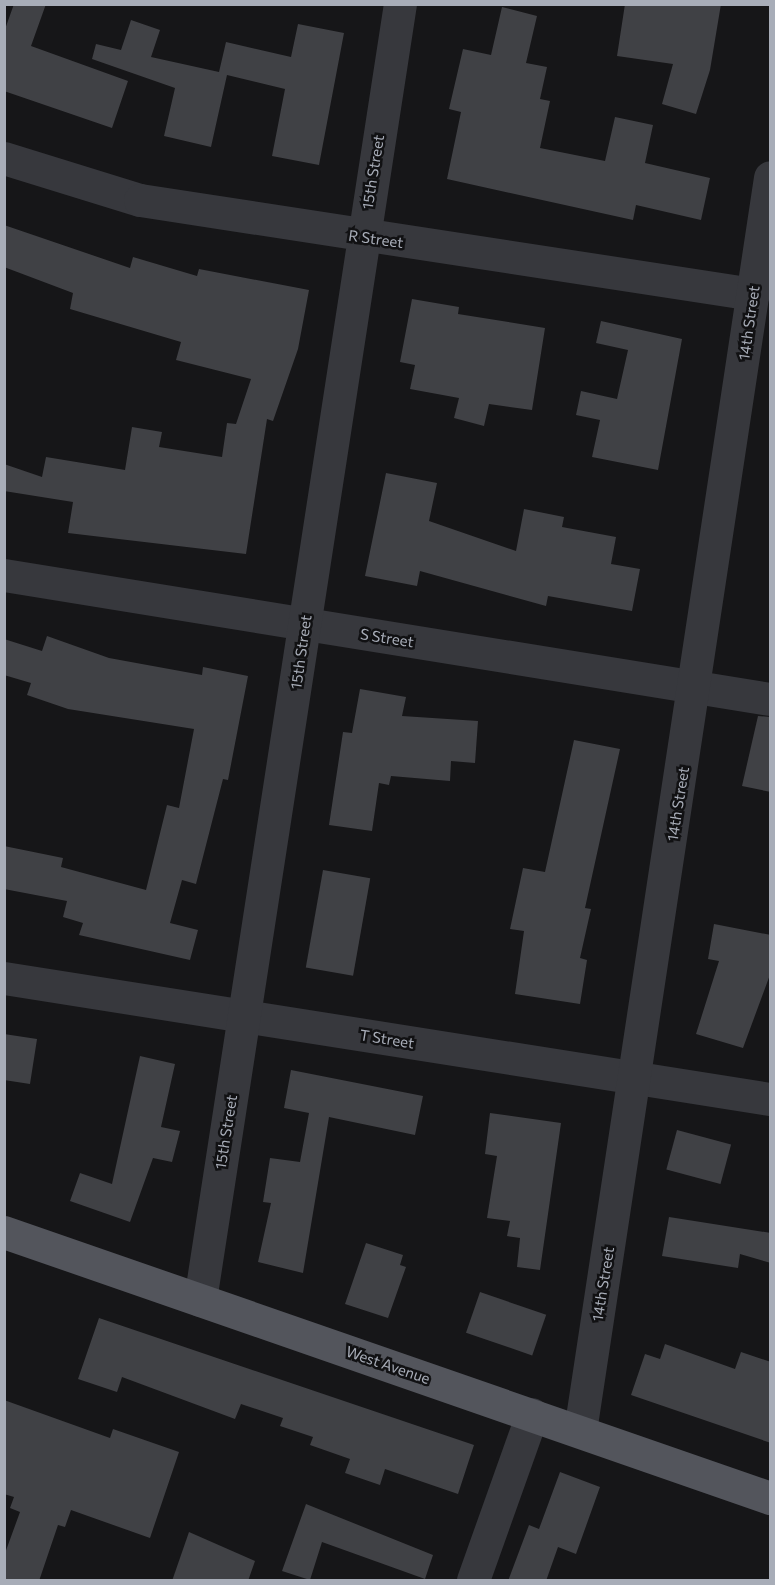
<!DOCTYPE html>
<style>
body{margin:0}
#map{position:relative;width:775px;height:1585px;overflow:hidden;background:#161618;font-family:Commissioner,sans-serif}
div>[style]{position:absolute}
.building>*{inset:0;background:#404145;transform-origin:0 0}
.minor>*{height:33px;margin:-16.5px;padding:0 16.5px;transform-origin:16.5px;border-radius:16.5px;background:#37383d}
.major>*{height:33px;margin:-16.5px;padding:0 16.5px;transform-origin:16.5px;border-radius:16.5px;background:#53555c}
span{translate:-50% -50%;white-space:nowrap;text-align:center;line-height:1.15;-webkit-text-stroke:5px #111113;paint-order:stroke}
.street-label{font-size:15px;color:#a8adb8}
.frame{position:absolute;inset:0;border:6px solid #a8adb8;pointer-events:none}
</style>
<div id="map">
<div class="building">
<div style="clip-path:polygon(14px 4px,46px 4px,31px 46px,128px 81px,112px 128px,4px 91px,4px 32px)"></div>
<div style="clip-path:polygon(625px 4px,721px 4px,710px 70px,696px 114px,662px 104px,673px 64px,617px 56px)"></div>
<div style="clip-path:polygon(502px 7px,537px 16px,526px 63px,547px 67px,540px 99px,550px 101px,540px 148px,605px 161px,615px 117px,653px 125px,645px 163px,710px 178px,701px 220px,636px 205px,633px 220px,447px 179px,461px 112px,449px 109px,463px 49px,491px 55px)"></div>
<div style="clip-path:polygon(131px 20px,160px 30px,151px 57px,219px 72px,226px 42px,291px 57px,298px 24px,344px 33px,319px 165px,272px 156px,285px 89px,227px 75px,211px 147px,164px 136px,175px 88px,92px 59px,96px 44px,121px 50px)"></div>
<div style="clip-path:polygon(4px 225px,130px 268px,133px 257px,197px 276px,199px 269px,309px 290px,298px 349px,273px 421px,267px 419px,246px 554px,68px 533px,73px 502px,4px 491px,4px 464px,42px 477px,46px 457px,125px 470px,132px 427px,162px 432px,159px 447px,222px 457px,227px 423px,236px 424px,251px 379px,176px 360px,181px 342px,70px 309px,73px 293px,4px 267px)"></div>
<div style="clip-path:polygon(412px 299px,459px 307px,458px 314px,545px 328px,532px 410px,489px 404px,484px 426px,454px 418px,459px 398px,410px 389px,415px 365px,400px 362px)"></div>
<div style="clip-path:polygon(601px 321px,682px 339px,658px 470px,592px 457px,600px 420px,576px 415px,581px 391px,617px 399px,628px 350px,596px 343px)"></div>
<div style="clip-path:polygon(386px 473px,437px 483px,429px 521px,516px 551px,524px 509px,564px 517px,562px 527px,616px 537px,611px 564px,640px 569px,632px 611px,548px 596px,546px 606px,420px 571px,417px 586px,365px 576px)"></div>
<div style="clip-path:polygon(47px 636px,109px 658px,202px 675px,203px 667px,248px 676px,228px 780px,223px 779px,196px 884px,182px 880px,170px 923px,198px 930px,190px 960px,79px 935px,83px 923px,63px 917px,67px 901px,4px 889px,4px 846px,63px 858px,61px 867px,146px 890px,167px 805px,179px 808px,194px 729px,68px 709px,27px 695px,31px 683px,4px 675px,4px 639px,42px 651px)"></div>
<div style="clip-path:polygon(360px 689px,406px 697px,402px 716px,478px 721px,475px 763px,451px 761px,450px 781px,391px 776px,389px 785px,379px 783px,372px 831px,329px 825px,343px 732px,352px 733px)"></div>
<div style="clip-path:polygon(758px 716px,771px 717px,771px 792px,742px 786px)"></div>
<div style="clip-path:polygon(574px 740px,620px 749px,585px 908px,591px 909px,580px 958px,587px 960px,580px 1004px,515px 994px,524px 931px,510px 929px,523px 868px,545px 872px)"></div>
<div style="left:323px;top:870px;width:48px;height:99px;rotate:10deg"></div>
<div style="clip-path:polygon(714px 924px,771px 935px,771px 972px,743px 1048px,696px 1034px,719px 961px,708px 959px)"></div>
<div style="clip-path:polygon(4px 1034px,37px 1039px,30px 1084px,4px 1080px)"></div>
<div style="clip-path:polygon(140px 1056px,175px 1064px,161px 1127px,180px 1131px,172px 1162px,153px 1158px,130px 1222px,70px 1201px,80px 1173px,112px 1184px)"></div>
<div style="clip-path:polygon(291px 1070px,423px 1096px,415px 1135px,329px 1117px,303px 1273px,258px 1262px,271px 1203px,263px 1202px,270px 1158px,300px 1162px,309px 1113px,284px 1108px)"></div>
<div style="clip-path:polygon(490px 1113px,561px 1123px,540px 1270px,517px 1267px,520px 1238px,507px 1236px,510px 1221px,487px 1218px,497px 1156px,485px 1154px)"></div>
<div style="left:677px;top:1130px;width:56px;height:41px;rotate:15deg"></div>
<div style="clip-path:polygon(669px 1217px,771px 1233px,771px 1263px,740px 1254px,738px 1268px,662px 1256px)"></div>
<div style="clip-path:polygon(366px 1243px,403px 1255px,400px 1265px,406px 1267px,388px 1318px,345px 1304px)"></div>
<div style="left:480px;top:1292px;width:70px;height:43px;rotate:19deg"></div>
<div style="clip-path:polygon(99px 1318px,474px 1445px,458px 1494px,385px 1469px,380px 1485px,345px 1473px,350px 1459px,310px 1445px,313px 1437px,280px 1426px,283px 1418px,241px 1404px,235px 1419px,122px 1377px,117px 1392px,78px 1379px)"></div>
<div style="clip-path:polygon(665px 1344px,735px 1369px,741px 1352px,771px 1362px,771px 1443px,631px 1395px,645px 1354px,660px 1359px)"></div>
<div style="clip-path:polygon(4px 1400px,110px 1438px,113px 1429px,179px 1452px,150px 1538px,71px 1510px,65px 1527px,58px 1525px,39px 1581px,4px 1581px,4px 1556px,20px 1512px,10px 1508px,14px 1497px,4px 1494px)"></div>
<div style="clip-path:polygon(560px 1472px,600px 1487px,576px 1554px,558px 1547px,546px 1581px,508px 1581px,529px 1525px,539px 1529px)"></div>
<div style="clip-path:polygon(306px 1504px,433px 1555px,425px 1579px,322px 1542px,310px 1580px,282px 1571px)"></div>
<div style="clip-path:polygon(189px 1532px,255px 1561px,248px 1581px,172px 1581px)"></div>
</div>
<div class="minor">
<div style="left:4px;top:158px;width:142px;rotate:17.2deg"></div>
<div style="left:140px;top:200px;width:620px;rotate:8.72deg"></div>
<div style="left:4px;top:575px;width:776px;rotate:9.2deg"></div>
<div style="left:4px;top:978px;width:775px;rotate:8.98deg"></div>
<div style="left:200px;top:1300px;width:1311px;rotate:-81.23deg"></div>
<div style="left:580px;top:1431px;width:1268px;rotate:-81.38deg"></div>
<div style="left:473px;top:1580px;width:176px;rotate:-70.4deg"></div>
</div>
<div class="major">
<div style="left:4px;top:1232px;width:811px;rotate:19.15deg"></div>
</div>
<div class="street-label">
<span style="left:373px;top:172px;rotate:-81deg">15th Street</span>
<span style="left:376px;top:239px;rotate:8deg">R Street</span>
<span style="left:749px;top:323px;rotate:-82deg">14th Street</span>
<span style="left:387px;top:638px;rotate:9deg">S Street</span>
<span style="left:301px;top:652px;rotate:-82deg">15th Street</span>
<span style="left:678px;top:804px;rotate:-81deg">14th Street</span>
<span style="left:387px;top:1039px;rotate:9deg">T Street</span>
<span style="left:226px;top:1132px;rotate:-81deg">15th Street</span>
<span style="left:603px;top:1284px;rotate:-81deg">14th Street</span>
<span style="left:388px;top:1365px;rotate:19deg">West Avenue</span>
</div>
<div class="frame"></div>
</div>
